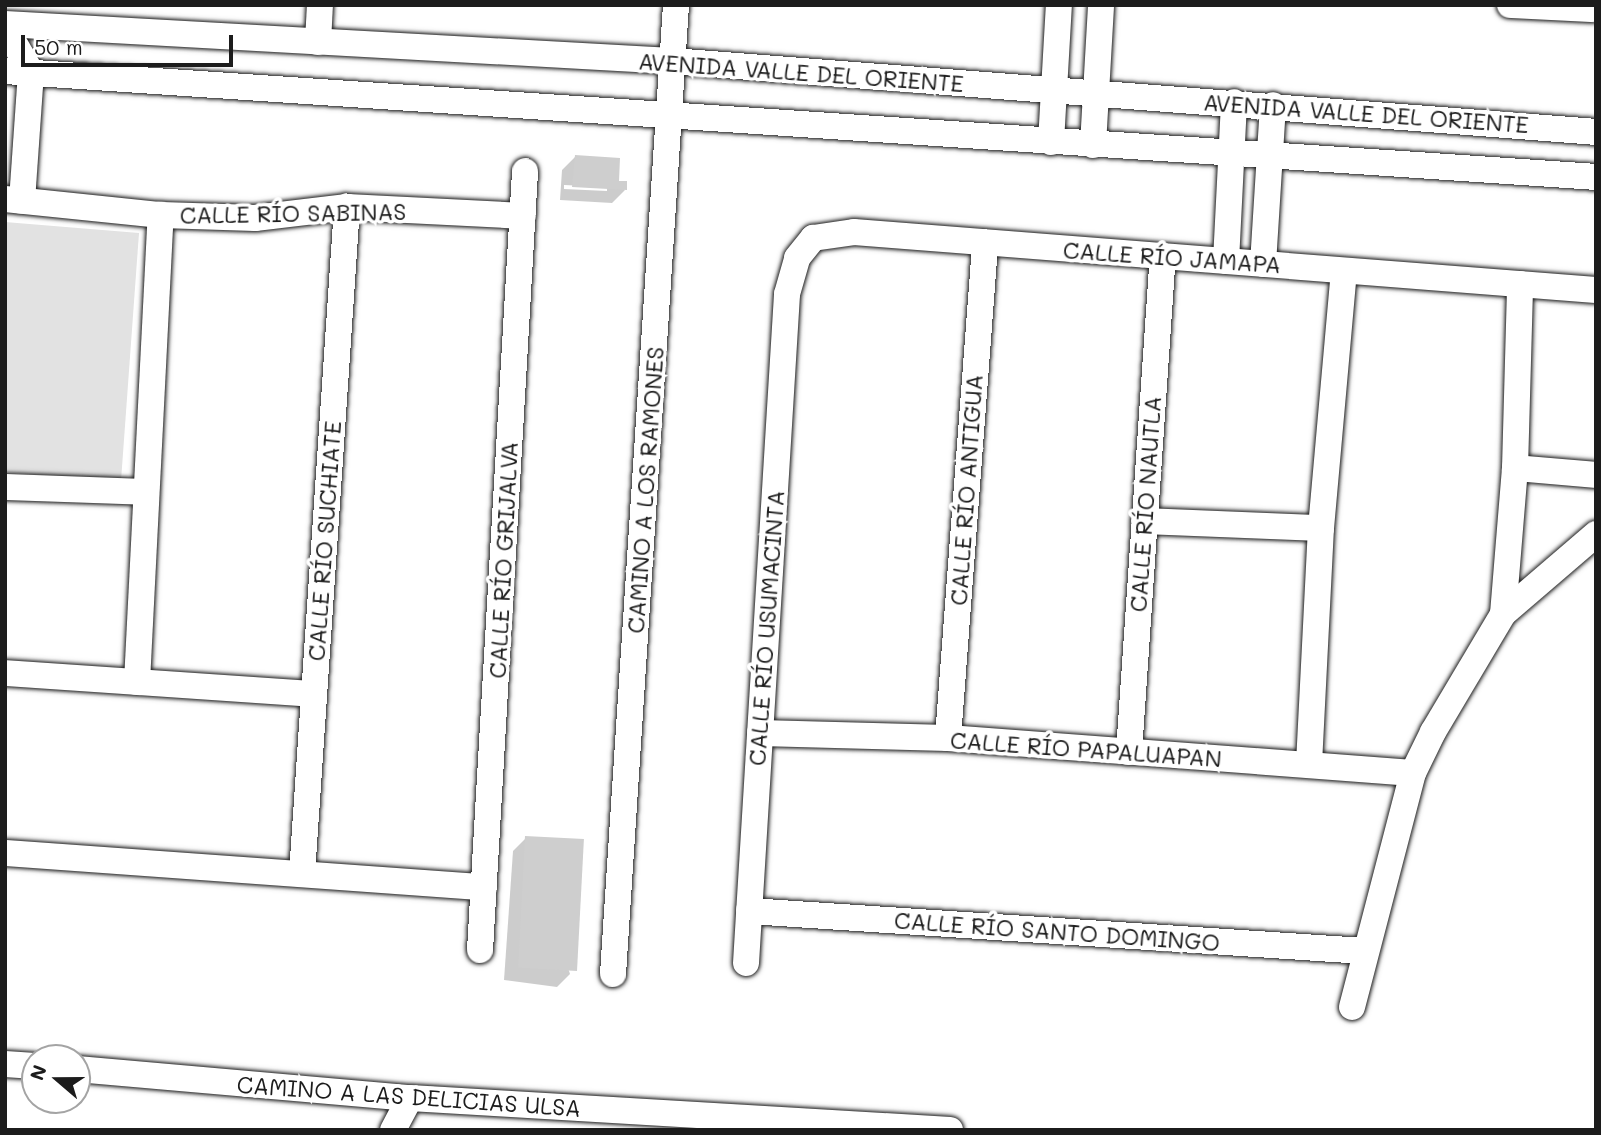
<!DOCTYPE html>
<meta charset="utf-8">
<style>
body{margin:0}
#map{position:relative;width:1601px;height:1135px;overflow:hidden;background:#fff;font-family:Mali,sans-serif}
div>[style]{position:absolute}
.green>*{inset:0;background:#e2e2e2}
.shadow>*{inset:0;background:#0003}
.building>*{inset:0;background:#cecece;transform-origin:0 0}
.roads{filter:drop-shadow(0 0 2px #1c1c1c) drop-shadow(0 0 2px #1c1c1c)}
.minor>*{height:26px;margin:-13px;padding:0 13px;transform-origin:13px;border-radius:13px;background:#fff}
span{translate:-50% -50%;white-space:nowrap;text-align:center;line-height:1.15;-webkit-text-stroke:7px #fff;paint-order:stroke}
.street-label{font-size:23px;color:#1c1c1c}
.frame{position:absolute;inset:0;border:7px solid #1c1c1c;pointer-events:none}
.north{position:absolute;left:21px;top:1044px;width:70px;height:70px;box-sizing:border-box;background:#fff;border:2px solid #a4a4a4;border-radius:50%;rotate:290deg;font-size:19px;font-weight:700;line-height:28px;text-align:center;color:#1c1c1c}
.north::after{content:'';display:block;margin:auto;width:24px;height:32px;background:#1c1c1c;clip-path:polygon(50% 0,100% 100%,50% 72%,0 100%)}
.scale{position:absolute;left:21px;top:35px;width:212px;height:32px;box-sizing:border-box;border:4px solid #1c1c1c;border-top:0;padding-left:9px;font-size:21px;line-height:24px;white-space:nowrap;color:#1c1c1c;-webkit-text-stroke:5px #fff;paint-order:stroke}
</style>
<div id="map">
<div class="green">
<div style="clip-path:polygon(5px 222px,139px 233px,121px 481px,5px 472px)"></div>
</div>
<div class="shadow">
<div style="clip-path:polygon(evenodd,575px 157px,617px 183px,625px 190px,612px 203px,560px 200px,562px 170px,575px 157px,564px 185px,607px 187px,607px 191px,564px 189px,564px 185px)"></div>
<div style="clip-path:polygon(526px 838px,570px 974px,557px 987px,504px 980px,513px 851px)"></div>
</div>
<div class="building">
<div style="clip-path:polygon(575px 155px,620px 158px,619px 181px,627px 181px,627px 190px,572px 187px)"></div>
<div style="left:525px;top:836px;width:59px;height:132px;rotate:3deg"></div>
</div>
<div class="roads">
<div class="minor">
<div style="left:1510px;top:5px;width:83px;rotate:2.8deg"></div>
<div style="left:5px;top:24px;width:668px;rotate:3.18deg"></div>
<div style="left:672px;top:61px;width:927px;rotate:4.39deg"></div>
<div style="left:5px;top:27px;width:52px;rotate:60deg"></div>
<div style="left:31px;top:72px;width:129px;rotate:94deg"></div>
<div style="left:318px;top:42px;width:37px;rotate:-87deg"></div>
<div style="left:5px;top:71px;width:1595px;rotate:3.81deg"></div>
<div style="left:1051px;top:142px;width:137px;rotate:-86.7deg"></div>
<div style="left:1093px;top:145px;width:140px;rotate:-86.7deg"></div>
<div style="left:5px;top:199px;width:157px;rotate:5.9deg"></div>
<div style="left:161px;top:215px;width:94px;rotate:1.8deg"></div>
<div style="left:255px;top:218px;width:93px;rotate:-6.8deg"></div>
<div style="left:347px;top:207px;width:176px;rotate:2.9deg"></div>
<div style="left:1226px;top:261px;width:159px;rotate:-87.1deg"></div>
<div style="left:1263px;top:264px;width:159px;rotate:-86.4deg"></div>
<div style="left:1515px;top:468px;width:81px;rotate:4.9deg"></div>
<div style="left:5px;top:487px;width:141px;rotate:2deg"></div>
<div style="left:1144px;top:521px;width:177px;rotate:2.3deg"></div>
<div style="left:1503px;top:614px;width:146px;rotate:-85.3deg"></div>
<div style="left:1515px;top:468px;width:184px;rotate:-88.4deg"></div>
<div style="left:5px;top:673px;width:309px;rotate:3.9deg"></div>
<div style="left:137px;top:682px;width:468px;rotate:-87.1deg"></div>
<div style="left:760px;top:733px;width:188px;rotate:1.5deg"></div>
<div style="left:948px;top:738px;width:466px;rotate:4.3deg"></div>
<div style="left:948px;top:738px;width:497px;rotate:-85.7deg"></div>
<div style="left:1129px;top:752px;width:497px;rotate:-86.1deg"></div>
<div style="left:1309px;top:764px;width:236px;rotate:-87.1deg"></div>
<div style="left:1321px;top:528px;width:258px;rotate:-84.9deg"></div>
<div style="left:5px;top:853px;width:480px;rotate:4.1deg"></div>
<div style="left:302px;top:874px;width:669px;rotate:-86.14deg"></div>
<div style="left:749px;top:911px;width:617px;rotate:3.72deg"></div>
<div style="left:480px;top:950px;width:780px;rotate:-86.69deg"></div>
<div style="left:746px;top:963px;width:670px;rotate:-86.49deg"></div>
<div style="left:787px;top:294px;width:37px;rotate:-74deg"></div>
<div style="left:797px;top:258px;width:26px;rotate:-51deg"></div>
<div style="left:813px;top:238px;width:41px;rotate:-8.3deg"></div>
<div style="left:854px;top:232px;width:744px;rotate:4.47deg"></div>
<div style="left:613px;top:974px;width:971px;rotate:-86.28deg"></div>
<div style="left:1352px;top:1007px;width:242px;rotate:-75.4deg"></div>
<div style="left:1413px;top:773px;width:46px;rotate:-64deg"></div>
<div style="left:1433px;top:732px;width:137px;rotate:-59.3deg"></div>
<div style="left:1503px;top:614px;width:123px;rotate:-40.7deg"></div>
<div style="left:5px;top:1064px;width:30px;rotate:4deg"></div>
<div style="left:77px;top:1069px;width:334px;rotate:5deg"></div>
<div style="left:410px;top:1098px;width:541px;rotate:3.39deg"></div>
<div style="left:393px;top:1130px;width:36px;rotate:-62deg"></div>
</div>
</div>
<div class="street-label">
<span style="left:801px;top:72px;rotate:4deg">AVENIDA VALLE DEL ORIENTE</span>
<span style="left:1366px;top:113px;rotate:4deg">AVENIDA VALLE DEL ORIENTE</span>
<span style="left:293px;top:213px;rotate:-1deg">CALLE RÍO SABINAS</span>
<span style="left:1172px;top:257px;rotate:4deg">CALLE RÍO JAMAPA</span>
<span style="left:645px;top:490px;rotate:-86deg">CAMINO A LOS RAMONES</span>
<span style="left:966px;top:490px;rotate:-86deg">CALLE RÍO ANTIGUA</span>
<span style="left:1145px;top:504px;rotate:-86deg">CALLE RÍO NAUTLA</span>
<span style="left:324px;top:541px;rotate:-86deg">CALLE RÍO SUCHIATE</span>
<span style="left:503px;top:560px;rotate:-87deg">CALLE RÍO GRIJALVA</span>
<span style="left:766px;top:628px;rotate:-86deg">CALLE RÍO USUMACINTA</span>
<span style="left:1086px;top:749px;rotate:4deg">CALLE RÍO PAPALUAPAN</span>
<span style="left:1057px;top:931px;rotate:4deg">CALLE RÍO SANTO DOMINGO</span>
<span style="left:409px;top:1096px;rotate:4deg">CAMINO A LAS DELICIAS ULSA</span>
</div>
<div class="frame"></div>
<div class="north">N</div>
<div class="scale">50 m</div>
</div>
